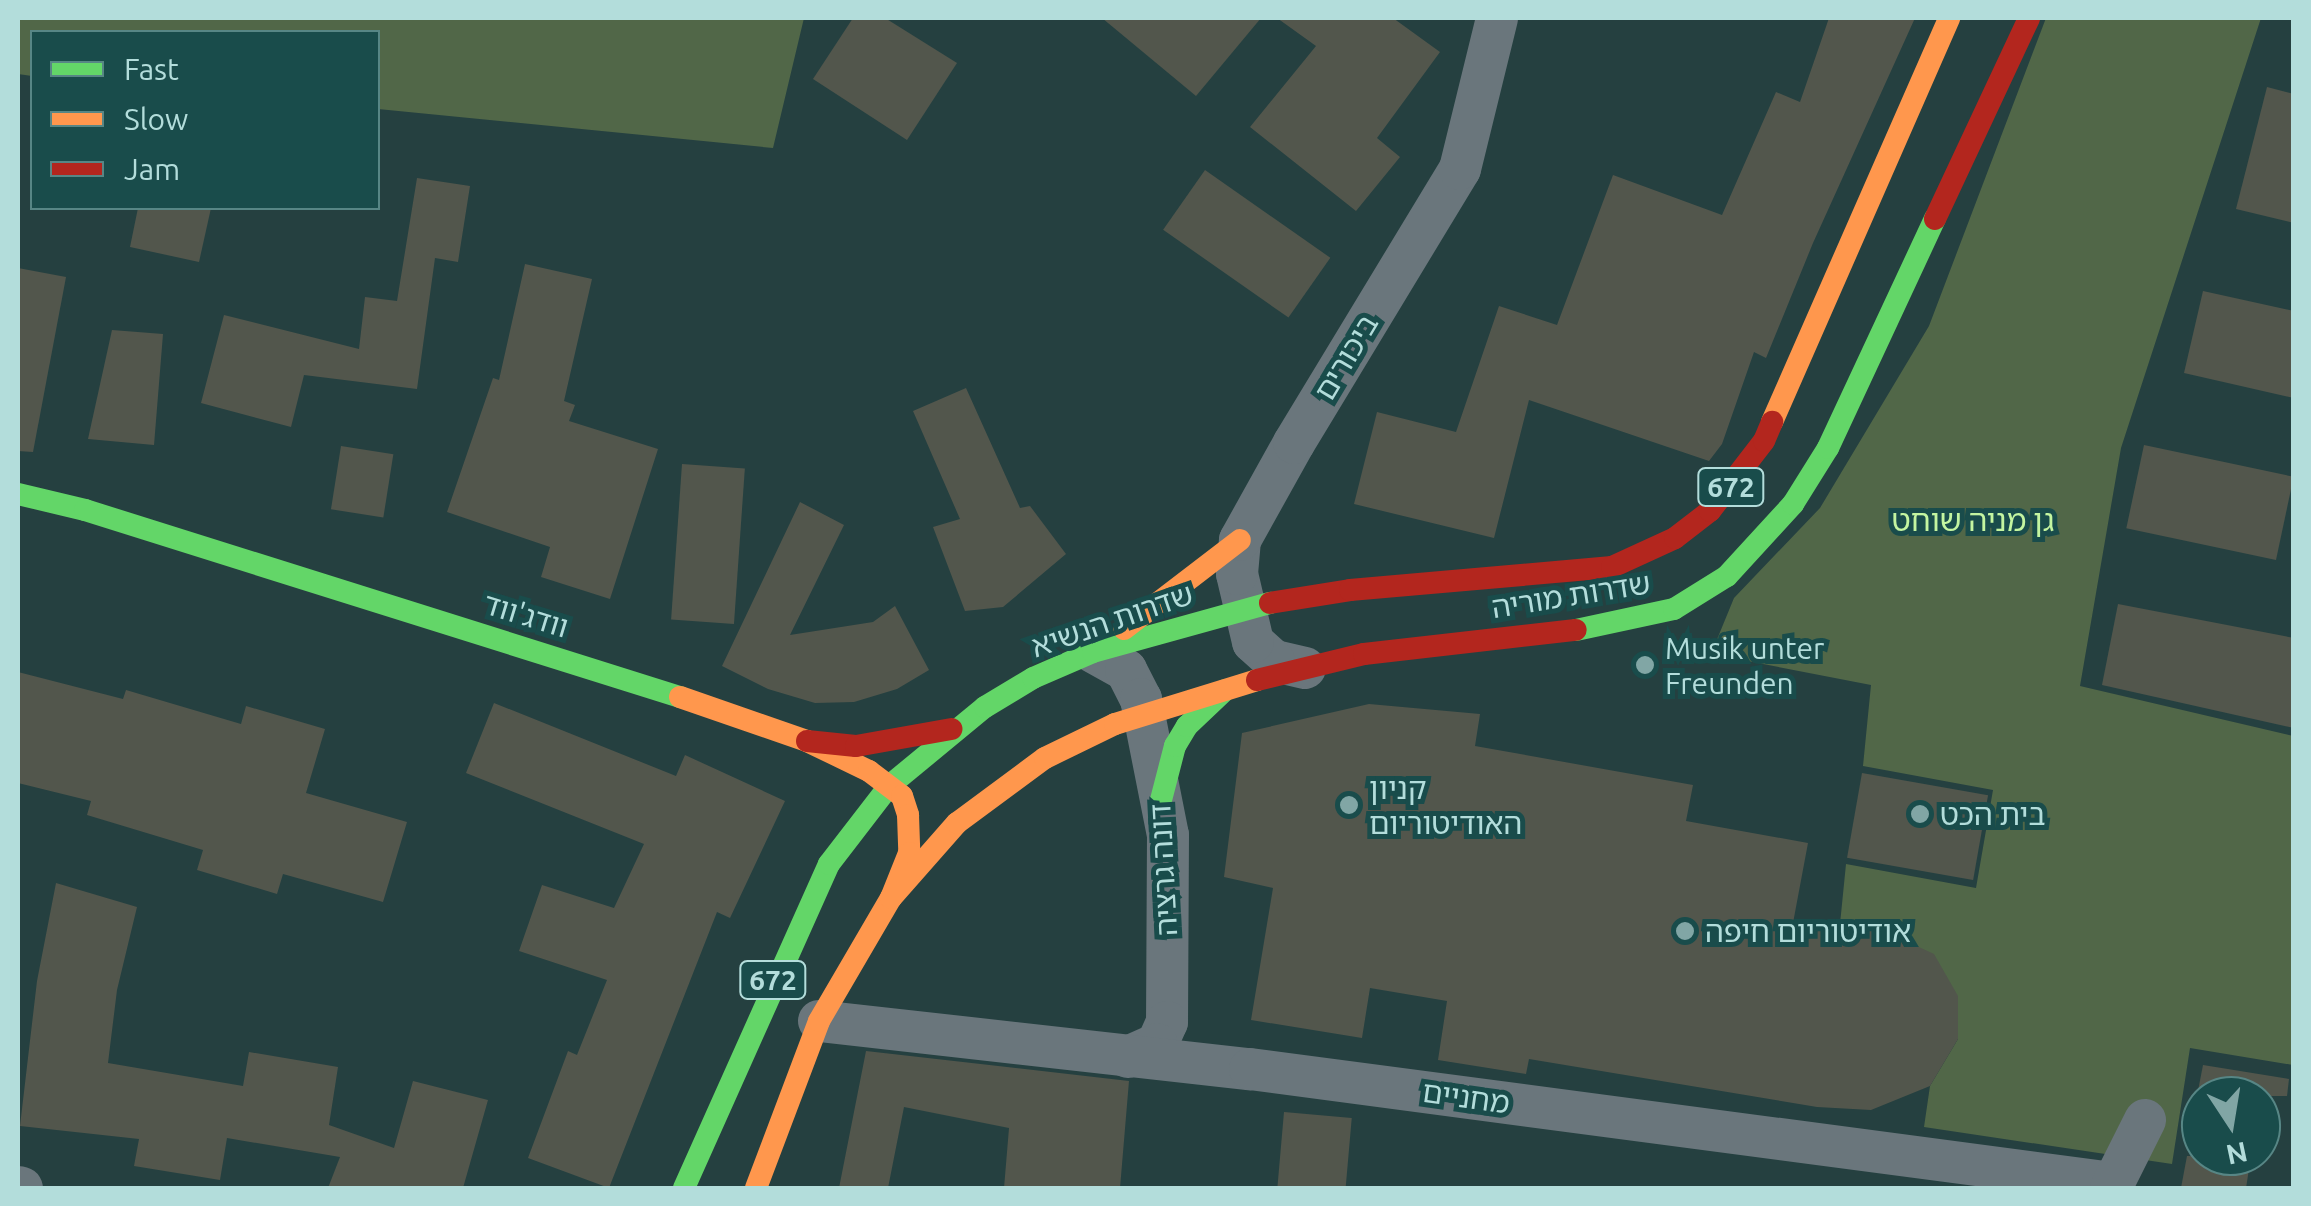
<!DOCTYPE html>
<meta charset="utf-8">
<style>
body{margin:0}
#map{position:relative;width:2311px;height:1206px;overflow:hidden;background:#254040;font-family:Ubuntu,"Noto Sans Hebrew",sans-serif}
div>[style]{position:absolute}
.green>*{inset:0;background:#516748}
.building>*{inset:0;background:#52564c;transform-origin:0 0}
.street>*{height:42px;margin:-21px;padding:0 21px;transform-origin:21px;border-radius:21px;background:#6a767c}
.fast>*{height:22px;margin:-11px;padding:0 11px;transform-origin:11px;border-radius:11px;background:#63d668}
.slow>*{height:22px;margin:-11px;padding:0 11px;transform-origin:11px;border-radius:11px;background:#ff974d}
.jam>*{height:22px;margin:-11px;padding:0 11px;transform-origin:11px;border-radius:11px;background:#b3261e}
.dots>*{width:28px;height:28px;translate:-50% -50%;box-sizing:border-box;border:5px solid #194c4b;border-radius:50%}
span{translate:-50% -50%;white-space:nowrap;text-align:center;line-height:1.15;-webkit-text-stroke:10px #194c4b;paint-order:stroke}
.shield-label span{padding:2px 8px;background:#194c4b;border:2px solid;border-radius:8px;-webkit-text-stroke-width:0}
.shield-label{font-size:28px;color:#b3dddb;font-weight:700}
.street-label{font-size:30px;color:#b3dddb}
.park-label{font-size:30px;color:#c4f5a0}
.poi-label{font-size:30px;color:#b3dddb}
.left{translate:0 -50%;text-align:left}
.frame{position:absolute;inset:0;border:20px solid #b3dddb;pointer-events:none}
.legend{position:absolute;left:30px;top:30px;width:350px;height:180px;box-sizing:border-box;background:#194c4b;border:2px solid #578685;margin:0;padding:12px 18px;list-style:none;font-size:30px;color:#b3dddb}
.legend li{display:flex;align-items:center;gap:20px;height:50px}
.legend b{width:50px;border:2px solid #578685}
.north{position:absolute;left:2181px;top:1076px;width:100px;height:100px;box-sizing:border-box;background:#194c4b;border:2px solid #578685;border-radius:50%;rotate:168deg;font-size:28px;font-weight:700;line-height:40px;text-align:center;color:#b3dddb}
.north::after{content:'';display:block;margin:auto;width:35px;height:45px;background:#81a6a5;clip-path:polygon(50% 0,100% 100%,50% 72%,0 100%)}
</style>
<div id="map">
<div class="green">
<div style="clip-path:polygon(18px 18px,804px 18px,773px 148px,378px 109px,378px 32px,32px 32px,32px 76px,18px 74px)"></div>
<div style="clip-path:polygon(2046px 18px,2261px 18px,2121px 448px,2080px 686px,2293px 736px,2293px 1065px,2190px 1048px,2172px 1164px,1924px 1127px,1930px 1086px,1958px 1039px,1840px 924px,1846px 864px,1976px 888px,1993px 790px,1863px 766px,1871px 685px,1711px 654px,1734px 598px,1820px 508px,1929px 326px)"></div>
</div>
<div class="building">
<div style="clip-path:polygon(853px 18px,885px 18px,957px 63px,907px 140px,813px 79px)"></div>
<div style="clip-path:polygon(1102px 18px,1261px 18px,1196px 96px)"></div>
<div style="clip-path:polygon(1277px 18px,1393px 18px,1440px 52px,1377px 138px,1400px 157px,1356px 211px,1250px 127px,1316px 46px)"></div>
<div style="clip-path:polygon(1829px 18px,1915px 18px,1813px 243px,1766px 358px,1754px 352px,1722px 444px,1709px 461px,1529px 400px,1494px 538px,1354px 504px,1377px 412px,1456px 432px,1499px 306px,1557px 325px,1613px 175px,1722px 215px,1776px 92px,1800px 102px)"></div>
<div style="clip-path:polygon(2267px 87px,2294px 94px,2294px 223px,2236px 209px)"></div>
<div style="left:1205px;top:170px;width:153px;height:73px;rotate:35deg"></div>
<div style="clip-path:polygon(417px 178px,470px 186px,458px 262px,435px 258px,417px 389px,304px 375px,291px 427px,201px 403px,224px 315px,359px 349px,365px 297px,397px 301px)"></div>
<div style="clip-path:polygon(138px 208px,211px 208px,199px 262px,130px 247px)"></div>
<div style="clip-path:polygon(525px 264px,592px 279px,564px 401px,575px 405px,569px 421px,658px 449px,610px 599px,541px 577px,550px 547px,447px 512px,493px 378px,499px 380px)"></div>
<div style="clip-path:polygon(18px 268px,66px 277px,33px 452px,18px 451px)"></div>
<div style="clip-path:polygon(2203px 291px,2294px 311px,2294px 398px,2184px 373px)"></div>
<div style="clip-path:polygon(112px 330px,163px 334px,154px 445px,88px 439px)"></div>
<div style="clip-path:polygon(966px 388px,1020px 508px,1030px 506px,1066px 554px,1003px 607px,965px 611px,933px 527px,960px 519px,913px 411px)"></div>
<div style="left:2144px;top:445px;width:153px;height:85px;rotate:12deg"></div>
<div style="left:341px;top:446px;width:53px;height:64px;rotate:9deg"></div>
<div style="left:682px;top:464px;width:63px;height:156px;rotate:4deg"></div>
<div style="clip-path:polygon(800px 502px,844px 525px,790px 635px,873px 622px,895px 606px,929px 670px,897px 689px,854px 702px,815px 703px,768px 689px,722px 666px)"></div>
<div style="clip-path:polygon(2118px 604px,2294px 638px,2294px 728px,2102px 685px)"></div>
<div style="clip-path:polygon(18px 672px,123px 699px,126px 690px,241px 724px,246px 706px,325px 729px,306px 793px,407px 822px,383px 902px,283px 874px,277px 894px,197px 870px,203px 850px,87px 815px,91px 801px,18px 783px)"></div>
<div style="clip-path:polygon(494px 703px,676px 776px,685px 755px,785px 801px,730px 918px,717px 912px,609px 1188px,528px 1158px,568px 1051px,577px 1055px,607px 980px,519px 951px,542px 885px,614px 908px,644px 844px,466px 773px)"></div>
<div style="clip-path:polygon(1369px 704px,1480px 714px,1475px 746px,1693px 785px,1686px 821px,1808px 843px,1793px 923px,1840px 924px,1895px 936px,1934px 954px,1958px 996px,1958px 1039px,1930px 1086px,1871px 1110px,1817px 1107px,1529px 1059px,1526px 1074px,1438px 1060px,1447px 1001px,1370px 988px,1362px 1038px,1251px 1020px,1273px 888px,1224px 877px,1242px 733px)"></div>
<div style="left:1862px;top:773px;width:128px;height:86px;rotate:10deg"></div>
<div style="clip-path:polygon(56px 883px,137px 907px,117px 990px,108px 1063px,243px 1086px,249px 1052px,338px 1067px,329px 1125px,394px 1148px,413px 1081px,488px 1100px,463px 1188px,328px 1188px,340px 1157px,227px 1138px,220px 1180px,134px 1166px,139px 1139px,20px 1126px,37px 981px)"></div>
<div style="clip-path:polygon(866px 1051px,1129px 1081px,1120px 1188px,1004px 1188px,1009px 1128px,904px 1107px,888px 1188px,839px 1188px)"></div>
<div style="clip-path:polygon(2203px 1065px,2289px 1079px,2287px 1096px,2197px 1096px)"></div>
<div style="left:1284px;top:1112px;width:68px;height:76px;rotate:5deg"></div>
<div style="clip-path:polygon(2187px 1156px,2251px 1156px,2246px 1188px,2181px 1188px)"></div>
</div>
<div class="street">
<div style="left:1093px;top:652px;width:38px;rotate:29deg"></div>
<div style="left:1126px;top:670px;width:33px;rotate:63deg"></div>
<div style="left:1141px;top:699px;width:139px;rotate:78.8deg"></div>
<div style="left:1168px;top:835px;width:187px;rotate:90.3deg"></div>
<div style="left:1167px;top:1022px;width:24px;rotate:114deg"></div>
<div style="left:1157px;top:1044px;width:32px;rotate:156deg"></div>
<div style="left:1305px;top:668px;width:32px;rotate:-167deg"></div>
<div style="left:1274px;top:661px;width:28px;rotate:-138deg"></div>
<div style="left:1253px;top:642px;width:70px;rotate:-103.2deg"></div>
<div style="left:1237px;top:574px;width:34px;rotate:-85deg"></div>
<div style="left:1240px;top:540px;width:111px;rotate:-60.9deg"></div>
<div style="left:1294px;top:443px;width:320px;rotate:-58.8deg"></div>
<div style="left:1460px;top:169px;width:155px;rotate:-76.2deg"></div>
<div style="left:819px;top:1021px;width:434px;rotate:6.4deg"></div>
<div style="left:1250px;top:1069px;width:870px;rotate:7.53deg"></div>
<div style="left:18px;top:1187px;width:4px;rotate:14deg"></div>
<div style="left:2111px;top:1188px;width:76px;rotate:-63.4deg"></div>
</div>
<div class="fast">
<div style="left:18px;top:494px;width:69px;rotate:13.4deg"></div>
<div style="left:85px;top:510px;width:624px;rotate:17.45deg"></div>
<div style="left:1576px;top:630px;width:100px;rotate:-12.1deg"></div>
<div style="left:1674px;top:609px;width:62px;rotate:-31.9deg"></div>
<div style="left:1727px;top:576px;width:98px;rotate:-47.5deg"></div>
<div style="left:1793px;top:504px;width:66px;rotate:-58deg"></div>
<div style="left:1828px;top:448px;width:253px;rotate:-65deg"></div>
<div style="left:1161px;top:800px;width:56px;rotate:-75.5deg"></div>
<div style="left:1175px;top:746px;width:23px;rotate:-59deg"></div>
<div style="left:1187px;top:726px;width:52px;rotate:-43.5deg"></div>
<div style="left:684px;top:1188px;width:355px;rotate:-65.9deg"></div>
<div style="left:829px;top:864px;width:98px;rotate:-52.4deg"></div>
<div style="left:889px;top:786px;width:124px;rotate:-39.5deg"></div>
<div style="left:985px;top:707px;width:56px;rotate:-31.1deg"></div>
<div style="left:1033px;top:678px;width:65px;rotate:-23.4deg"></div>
<div style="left:1093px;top:652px;width:184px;rotate:-15.5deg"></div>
</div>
<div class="slow">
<div style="left:1772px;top:422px;width:441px;rotate:-66.3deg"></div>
<div style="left:1124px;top:629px;width:146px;rotate:-37.5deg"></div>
<div style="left:680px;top:697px;width:134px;rotate:19.1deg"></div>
<div style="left:807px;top:741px;width:69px;rotate:25.8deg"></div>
<div style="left:869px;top:771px;width:41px;rotate:37.1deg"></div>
<div style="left:902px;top:796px;width:20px;rotate:72deg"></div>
<div style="left:908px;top:815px;width:38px;rotate:88deg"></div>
<div style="left:909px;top:853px;width:48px;rotate:111.8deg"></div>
<div style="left:756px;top:1188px;width:178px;rotate:-69.3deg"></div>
<div style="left:819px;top:1021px;width:143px;rotate:-59.7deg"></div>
<div style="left:891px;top:898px;width:100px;rotate:-48.7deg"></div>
<div style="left:957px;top:823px;width:109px;rotate:-36.5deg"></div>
<div style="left:1045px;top:758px;width:78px;rotate:-25.9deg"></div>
<div style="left:1115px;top:724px;width:149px;rotate:-17.2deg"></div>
</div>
<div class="jam">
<div style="left:1935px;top:219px;width:222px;rotate:-64.9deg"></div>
<div style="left:1270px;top:603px;width:81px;rotate:-9.2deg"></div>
<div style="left:1350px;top:590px;width:263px;rotate:-5deg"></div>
<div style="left:1612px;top:567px;width:69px;rotate:-24.7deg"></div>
<div style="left:1675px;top:538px;width:44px;rotate:-37.6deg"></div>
<div style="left:1710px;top:511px;width:88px;rotate:-52.4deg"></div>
<div style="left:1764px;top:441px;width:21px;rotate:-67deg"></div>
<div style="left:1257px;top:680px;width:110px;rotate:-13.7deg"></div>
<div style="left:1364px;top:654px;width:213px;rotate:-6.5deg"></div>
<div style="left:807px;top:741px;width:49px;rotate:5.8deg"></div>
<div style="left:856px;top:746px;width:97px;rotate:-10.1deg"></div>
</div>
<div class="dots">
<div style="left:1645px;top:665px;background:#81a6a5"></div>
<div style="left:1349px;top:805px;background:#81a6a5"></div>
<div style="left:1920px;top:814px;background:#81a6a5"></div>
<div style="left:1685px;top:931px;background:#81a6a5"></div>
</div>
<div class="shield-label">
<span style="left:1731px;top:487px">672</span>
<span style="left:773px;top:980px">672</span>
</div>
<div class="street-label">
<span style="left:1346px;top:357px;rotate:-59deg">ביכורים</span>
<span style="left:1571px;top:595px;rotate:-9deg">שדרות מוריה</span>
<span style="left:526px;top:615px;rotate:17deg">וודג'ווד</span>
<span style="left:1112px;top:620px;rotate:-19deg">שדרות הנשיא</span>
<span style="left:1163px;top:870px;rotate:-93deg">דונה גרציה</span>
<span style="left:1466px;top:1097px;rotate:8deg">מחניים</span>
</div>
<div class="park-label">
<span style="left:1973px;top:520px">גן מניה שוחט</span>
</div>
<div class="poi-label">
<span class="left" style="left:1665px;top:665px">Musik unter<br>Freunden</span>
<span class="left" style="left:1369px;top:805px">קניון<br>האודיטוריום</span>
<span class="left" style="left:1940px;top:814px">בית הכט</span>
<span class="left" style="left:1705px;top:931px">אודיטוריום חיפה</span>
</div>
<div class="frame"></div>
<ul class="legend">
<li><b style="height:12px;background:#63d668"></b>Fast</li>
<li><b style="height:12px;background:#ff974d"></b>Slow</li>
<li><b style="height:12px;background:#b3261e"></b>Jam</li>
</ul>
<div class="north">N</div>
</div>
